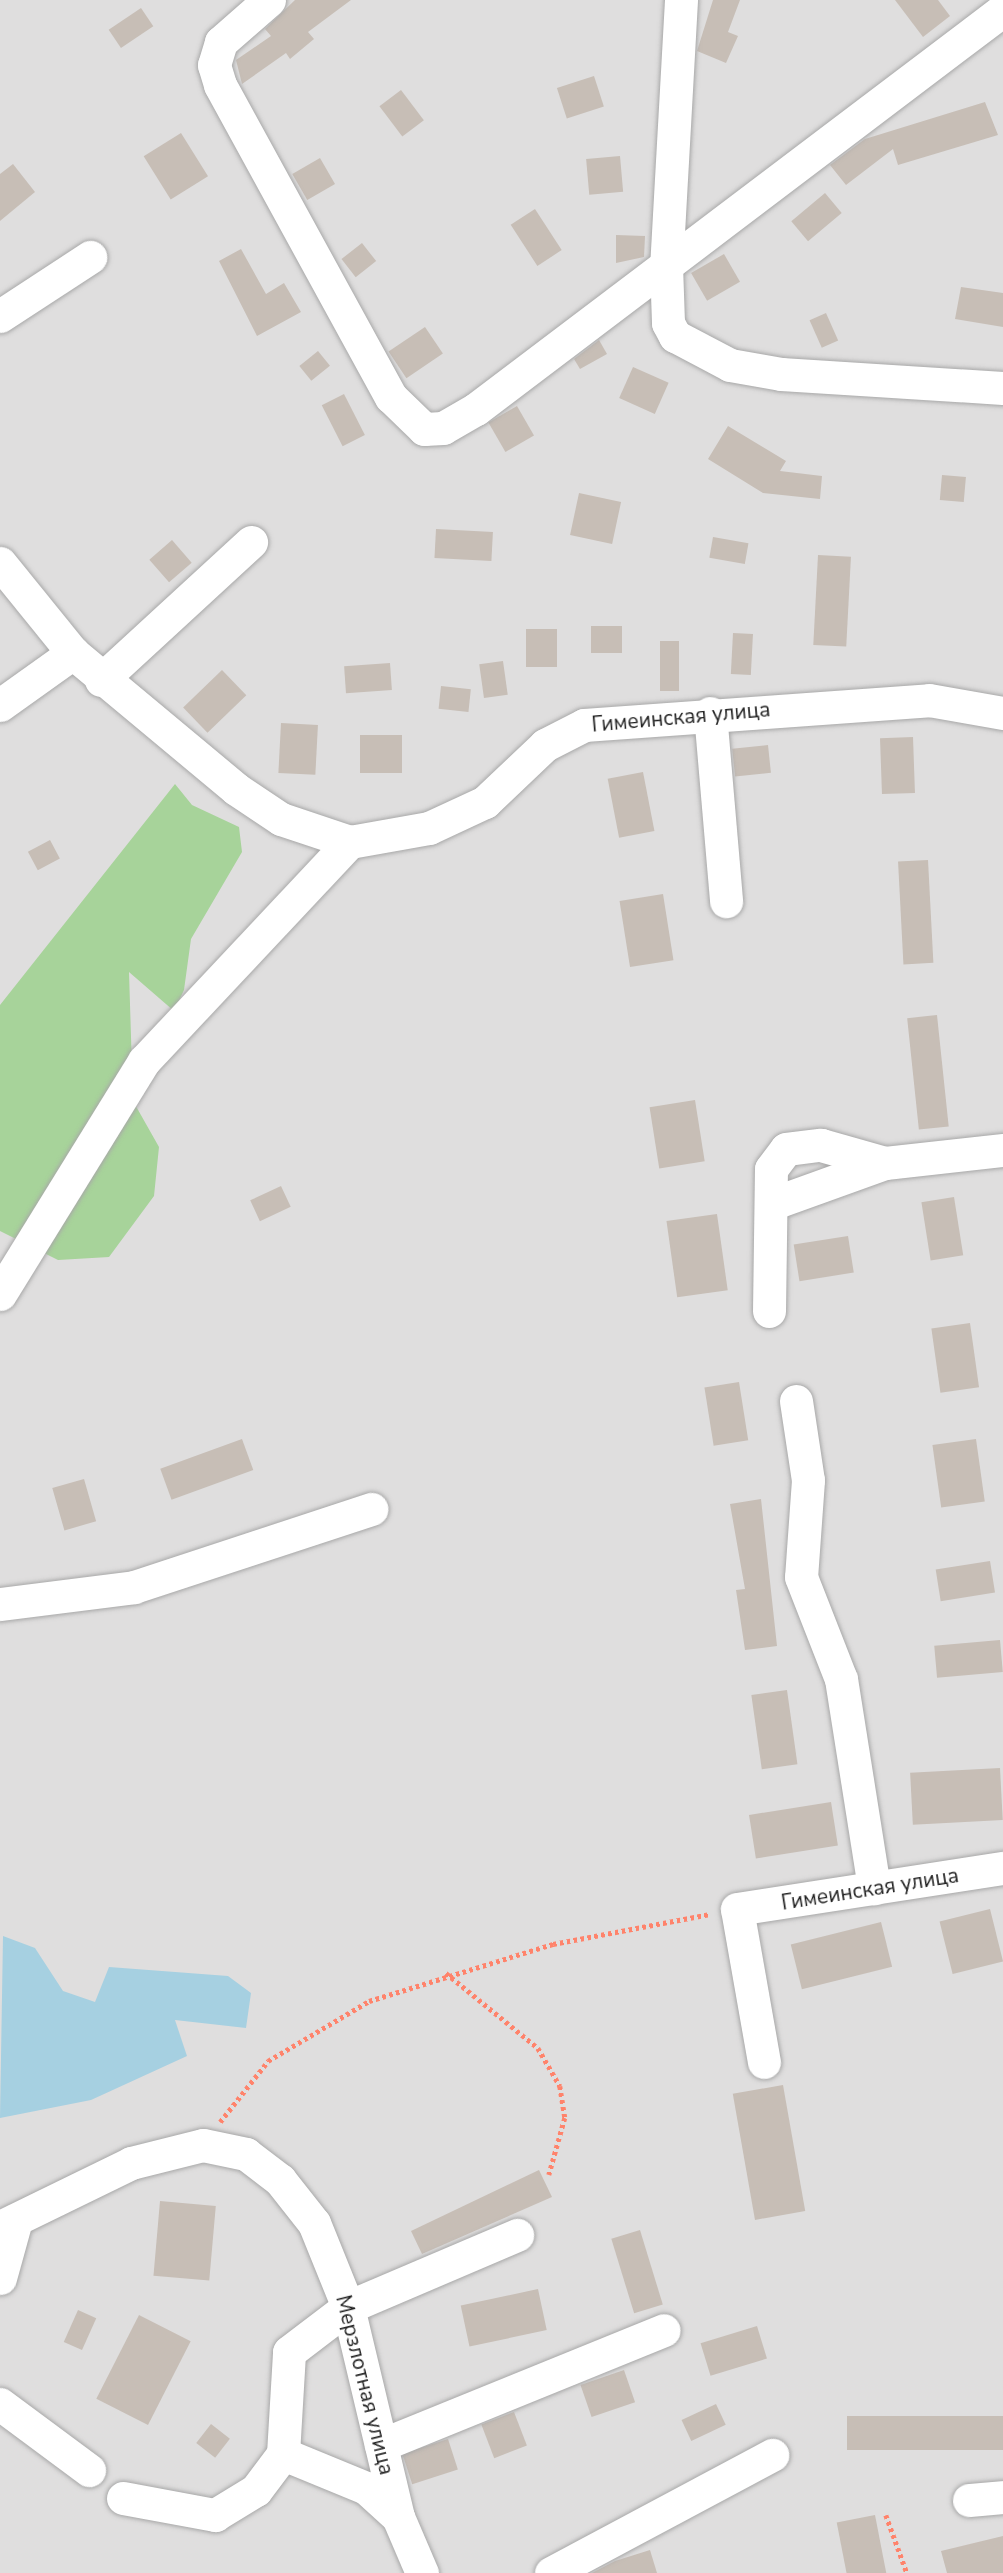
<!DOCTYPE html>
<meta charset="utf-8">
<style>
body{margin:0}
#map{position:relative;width:1003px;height:2573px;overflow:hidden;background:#f2efe7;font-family:"Nunito Sans",sans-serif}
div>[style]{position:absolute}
.residential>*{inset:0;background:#dfdede;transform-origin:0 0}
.forest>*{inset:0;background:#a7d39a}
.water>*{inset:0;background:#a6d0e1}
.building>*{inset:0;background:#c7beb6;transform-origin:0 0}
.path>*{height:4.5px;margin-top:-2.25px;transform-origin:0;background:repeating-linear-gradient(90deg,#ff836b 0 3.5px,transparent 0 7px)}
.roads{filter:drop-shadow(0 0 2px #a8a8a8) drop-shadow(0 0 2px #a8a8a8)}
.minor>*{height:33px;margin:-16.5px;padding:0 16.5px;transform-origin:16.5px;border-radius:16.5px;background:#fff}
span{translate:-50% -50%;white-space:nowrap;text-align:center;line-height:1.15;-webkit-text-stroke:6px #fff;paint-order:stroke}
.street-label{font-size:21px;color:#212121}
</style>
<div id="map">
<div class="residential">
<div style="left:0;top:0;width:1003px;height:2573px"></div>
</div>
<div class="forest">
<div style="clip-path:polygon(175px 784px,192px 805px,239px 827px,242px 852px,191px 939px,184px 990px,174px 1011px,129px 972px,133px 1101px,159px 1147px,154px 1196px,109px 1257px,58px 1260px,0 1231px,0 1005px)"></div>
</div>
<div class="water">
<div style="clip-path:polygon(3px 1936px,35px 1948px,63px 1991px,95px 2002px,109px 1967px,228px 1976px,251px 1993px,246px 2028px,175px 2020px,187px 2056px,91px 2100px,0 2118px)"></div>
</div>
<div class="building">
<div style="clip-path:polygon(295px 0,351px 0,308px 32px,314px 39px,290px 59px,286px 53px,242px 84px,236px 60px,271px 36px,265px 29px)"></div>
<div style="clip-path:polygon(713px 0,740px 0,728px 32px,738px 36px,726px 63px,697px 51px)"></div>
<div style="clip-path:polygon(895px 0,938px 0,950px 16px,923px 37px)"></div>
<div style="left:141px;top:8px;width:22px;height:39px;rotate:56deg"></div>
<div style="left:594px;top:76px;width:32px;height:39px;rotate:72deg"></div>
<div style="left:401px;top:90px;width:38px;height:27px;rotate:53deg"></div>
<div style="clip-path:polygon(985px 102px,998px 135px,898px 165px,893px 149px,846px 185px,830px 165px,865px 139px)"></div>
<div style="left:181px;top:133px;width:51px;height:44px;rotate:58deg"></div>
<div style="left:620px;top:156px;width:36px;height:34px;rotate:85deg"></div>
<div style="left:320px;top:158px;width:30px;height:32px;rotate:60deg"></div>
<div style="clip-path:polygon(13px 164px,35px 192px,0 221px,0 174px)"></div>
<div style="left:825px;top:193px;width:26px;height:44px;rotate:50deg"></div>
<div style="left:535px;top:209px;width:49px;height:29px;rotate:57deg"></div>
<div style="clip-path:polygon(616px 235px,645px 236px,644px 257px,616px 263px)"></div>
<div style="left:362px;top:243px;width:23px;height:26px;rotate:52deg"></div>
<div style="clip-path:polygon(241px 249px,266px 294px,284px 283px,301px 312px,257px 336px,219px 261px)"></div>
<div style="left:724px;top:254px;width:32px;height:38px;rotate:60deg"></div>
<div style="clip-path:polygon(961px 287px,1003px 293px,1003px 327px,955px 319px)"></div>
<div style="left:826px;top:313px;width:30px;height:18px;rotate:66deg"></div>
<div style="left:425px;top:327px;width:32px;height:44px;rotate:56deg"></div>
<div style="clip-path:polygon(599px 340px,607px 354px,580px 369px,574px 359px)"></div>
<div style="left:318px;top:351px;width:19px;height:24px;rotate:51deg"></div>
<div style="left:633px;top:367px;width:39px;height:34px;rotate:24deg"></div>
<div style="left:344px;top:394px;width:46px;height:25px;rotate:63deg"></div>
<div style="left:517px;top:406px;width:34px;height:33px;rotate:60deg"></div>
<div style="clip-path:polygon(728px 426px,786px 461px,780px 471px,822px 476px,820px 499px,763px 493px,708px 459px)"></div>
<div style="left:942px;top:475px;width:24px;height:25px;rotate:5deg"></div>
<div style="left:579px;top:493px;width:43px;height:43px;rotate:12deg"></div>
<div style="left:436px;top:529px;width:57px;height:29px;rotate:3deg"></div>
<div style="left:713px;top:537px;width:36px;height:21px;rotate:10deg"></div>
<div style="left:172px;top:540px;width:30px;height:30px;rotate:49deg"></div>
<div style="left:818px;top:555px;width:33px;height:90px;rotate:3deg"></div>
<div style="left:591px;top:626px;width:31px;height:27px"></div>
<div style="left:526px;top:629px;width:31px;height:38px"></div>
<div style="left:733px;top:633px;width:20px;height:41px;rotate:3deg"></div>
<div style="left:660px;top:641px;width:19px;height:50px"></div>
<div style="left:503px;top:661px;width:34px;height:24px;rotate:82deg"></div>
<div style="left:390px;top:663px;width:27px;height:46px;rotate:86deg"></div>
<div style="left:222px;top:670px;width:35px;height:54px;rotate:46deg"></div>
<div style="left:441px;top:686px;width:30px;height:23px;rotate:6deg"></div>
<div style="left:281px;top:723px;width:37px;height:50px;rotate:3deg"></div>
<div style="left:360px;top:735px;width:42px;height:38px"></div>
<div style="left:913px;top:737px;width:56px;height:33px;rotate:88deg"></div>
<div style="left:768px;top:745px;width:28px;height:36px;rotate:84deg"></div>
<div style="left:643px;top:772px;width:60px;height:36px;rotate:79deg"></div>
<div style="left:50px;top:840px;width:21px;height:25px;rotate:62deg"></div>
<div style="left:928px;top:860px;width:103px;height:30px;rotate:87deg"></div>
<div style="left:663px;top:894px;width:67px;height:44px;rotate:81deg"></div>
<div style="left:937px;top:1015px;width:112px;height:30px;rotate:84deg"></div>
<div style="left:695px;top:1100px;width:62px;height:46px;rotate:81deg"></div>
<div style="left:281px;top:1186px;width:23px;height:34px;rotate:65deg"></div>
<div style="left:954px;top:1197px;width:59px;height:33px;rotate:81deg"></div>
<div style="left:717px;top:1214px;width:77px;height:51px;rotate:82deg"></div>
<div style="left:848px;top:1236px;width:37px;height:55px;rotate:81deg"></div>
<div style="left:970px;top:1323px;width:65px;height:39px;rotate:82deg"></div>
<div style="left:739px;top:1382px;width:59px;height:35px;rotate:81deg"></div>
<div style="left:242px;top:1439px;width:33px;height:87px;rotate:70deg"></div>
<div style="left:976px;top:1439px;width:63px;height:44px;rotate:82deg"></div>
<div style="left:84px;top:1479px;width:44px;height:33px;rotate:74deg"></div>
<div style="clip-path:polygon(761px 1499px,777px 1646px,745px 1650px,736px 1590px,745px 1589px,730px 1504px)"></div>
<div style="left:990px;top:1561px;width:32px;height:55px;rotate:81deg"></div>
<div style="left:1000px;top:1640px;width:32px;height:66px;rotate:85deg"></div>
<div style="left:787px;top:1690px;width:75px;height:36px;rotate:82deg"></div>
<div style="left:1000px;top:1768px;width:52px;height:90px;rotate:87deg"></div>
<div style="left:831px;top:1802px;width:44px;height:83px;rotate:81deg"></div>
<div style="left:990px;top:1909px;width:54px;height:52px;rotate:76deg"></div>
<div style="left:881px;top:1922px;width:46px;height:93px;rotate:76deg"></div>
<div style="left:783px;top:2085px;width:128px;height:51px;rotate:80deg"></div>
<div style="clip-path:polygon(539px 2170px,552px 2197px,422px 2254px,411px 2231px)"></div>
<div style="left:160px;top:2201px;width:56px;height:75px;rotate:5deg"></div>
<div style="left:640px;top:2230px;width:78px;height:30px;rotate:73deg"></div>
<div style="left:538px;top:2289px;width:42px;height:79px;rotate:78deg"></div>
<div style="left:78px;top:2310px;width:20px;height:35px;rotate:24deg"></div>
<div style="left:139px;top:2315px;width:58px;height:94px;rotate:27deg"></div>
<div style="left:757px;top:2326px;width:34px;height:59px;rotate:73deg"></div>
<div style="left:624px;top:2370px;width:34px;height:46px;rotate:71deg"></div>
<div style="left:716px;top:2404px;width:23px;height:38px;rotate:65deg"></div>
<div style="left:514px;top:2412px;width:36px;height:35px;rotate:69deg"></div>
<div style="left:1003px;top:2416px;width:34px;height:156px;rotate:90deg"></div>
<div style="left:211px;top:2424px;width:24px;height:24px;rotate:38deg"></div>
<div style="left:448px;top:2439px;width:32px;height:48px;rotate:72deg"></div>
<div style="left:875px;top:2515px;width:59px;height:39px;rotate:79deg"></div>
<div style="clip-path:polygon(1003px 2536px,1003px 2573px,947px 2573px,941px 2551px)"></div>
<div style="clip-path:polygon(650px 2550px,657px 2573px,592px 2573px,615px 2561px)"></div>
</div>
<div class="path">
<div style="left:446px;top:1973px;width:119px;rotate:39.2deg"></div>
<div style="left:538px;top:2048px;width:44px;rotate:59.9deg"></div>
<div style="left:560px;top:2086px;width:32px;rotate:81deg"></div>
<div style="left:565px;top:2118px;width:59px;rotate:105.7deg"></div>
<div style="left:220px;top:2122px;width:78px;rotate:-51.8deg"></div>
<div style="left:268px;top:2061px;width:117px;rotate:-30.7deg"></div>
<div style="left:369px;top:2001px;width:193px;rotate:-17.2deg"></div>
<div style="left:553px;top:1944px;width:160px;rotate:-10.8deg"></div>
<div style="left:886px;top:2515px;width:62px;rotate:70.1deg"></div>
</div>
<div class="roads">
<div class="minor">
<div style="left:269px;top:0;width:64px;rotate:138.8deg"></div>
<div style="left:221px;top:42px;width:24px;rotate:107deg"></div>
<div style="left:214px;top:65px;width:21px;rotate:73deg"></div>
<div style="left:220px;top:85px;width:356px;rotate:61.3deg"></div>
<div style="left:391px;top:397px;width:46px;rotate:44.1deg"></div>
<div style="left:424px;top:429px;width:19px;rotate:-3deg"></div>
<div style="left:443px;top:428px;width:38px;rotate:-30deg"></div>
<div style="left:476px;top:409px;width:661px;rotate:-37.13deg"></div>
<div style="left:681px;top:0;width:265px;rotate:93.2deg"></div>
<div style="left:666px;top:265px;width:58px;rotate:88deg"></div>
<div style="left:668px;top:323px;width:15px;rotate:62deg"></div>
<div style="left:675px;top:336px;width:62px;rotate:27.8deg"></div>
<div style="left:730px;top:365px;width:52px;rotate:10deg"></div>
<div style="left:781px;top:374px;width:222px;rotate:3.6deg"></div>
<div style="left:0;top:316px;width:108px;rotate:-33.2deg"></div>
<div style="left:0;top:563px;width:116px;rotate:51deg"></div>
<div style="left:73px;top:653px;width:212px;rotate:39.8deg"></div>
<div style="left:236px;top:789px;width:54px;rotate:33.7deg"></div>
<div style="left:281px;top:819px;width:73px;rotate:18.4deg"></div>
<div style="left:350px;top:842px;width:80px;rotate:-10deg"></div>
<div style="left:429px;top:828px;width:62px;rotate:-24.9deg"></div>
<div style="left:485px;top:802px;width:83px;rotate:-43.5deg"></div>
<div style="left:545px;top:745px;width:44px;rotate:-27.1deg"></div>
<div style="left:584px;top:725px;width:346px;rotate:-4.1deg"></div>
<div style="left:929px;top:700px;width:75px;rotate:10deg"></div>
<div style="left:101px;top:680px;width:204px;rotate:-42.6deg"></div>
<div style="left:0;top:705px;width:90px;rotate:-35.5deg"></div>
<div style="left:710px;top:713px;width:189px;rotate:85.1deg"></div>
<div style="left:771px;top:1204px;width:121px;rotate:-19.8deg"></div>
<div style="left:885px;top:1163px;width:119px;rotate:-6.3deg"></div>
<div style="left:0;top:1294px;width:274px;rotate:-58.3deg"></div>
<div style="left:144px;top:1061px;width:301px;rotate:-46.8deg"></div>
<div style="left:769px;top:1311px;width:142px;rotate:-89.2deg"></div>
<div style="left:771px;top:1169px;width:25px;rotate:-53deg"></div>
<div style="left:786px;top:1149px;width:35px;rotate:-7deg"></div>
<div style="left:821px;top:1145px;width:66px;rotate:15.7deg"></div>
<div style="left:796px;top:1401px;width:80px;rotate:81.4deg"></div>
<div style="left:808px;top:1480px;width:97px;rotate:94.1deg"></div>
<div style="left:801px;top:1577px;width:110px;rotate:68.6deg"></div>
<div style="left:841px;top:1679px;width:212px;rotate:81deg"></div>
<div style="left:0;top:1604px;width:135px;rotate:-7.2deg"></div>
<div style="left:134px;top:1587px;width:250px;rotate:-18.2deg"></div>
<div style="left:764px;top:2062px;width:155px;rotate:-100deg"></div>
<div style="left:737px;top:1909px;width:269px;rotate:-8.8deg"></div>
<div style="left:0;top:2227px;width:146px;rotate:-26deg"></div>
<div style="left:131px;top:2163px;width:74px;rotate:-14deg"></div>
<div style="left:203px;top:2145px;width:44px;rotate:11.8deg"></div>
<div style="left:246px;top:2154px;width:43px;rotate:37.4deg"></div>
<div style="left:280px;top:2180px;width:55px;rotate:51.7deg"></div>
<div style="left:314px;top:2223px;width:91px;rotate:68deg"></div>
<div style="left:348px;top:2307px;width:216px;rotate:76.6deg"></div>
<div style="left:398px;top:2517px;width:61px;rotate:66.8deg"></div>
<div style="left:0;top:2278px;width:60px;rotate:-74.6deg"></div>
<div style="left:0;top:2404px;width:111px;rotate:36.6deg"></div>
<div style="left:381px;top:2445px;width:305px;rotate:-22.1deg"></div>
<div style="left:123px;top:2498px;width:94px;rotate:10.5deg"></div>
<div style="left:215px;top:2515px;width:48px;rotate:-31.4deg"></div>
<div style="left:256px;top:2490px;width:45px;rotate:-53.1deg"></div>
<div style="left:969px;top:2500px;width:34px;rotate:-5deg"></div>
<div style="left:398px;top:2517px;width:43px;rotate:-137.8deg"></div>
<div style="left:366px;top:2488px;width:90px;rotate:-157.7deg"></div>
<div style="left:283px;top:2454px;width:102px;rotate:-86.6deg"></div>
<div style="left:289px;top:2352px;width:74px;rotate:-37.3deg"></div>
<div style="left:348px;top:2307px;width:184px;rotate:-23.1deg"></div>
<div style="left:551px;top:2573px;width:251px;rotate:-28.1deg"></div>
</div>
</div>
<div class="street-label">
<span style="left:681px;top:717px;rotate:-5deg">Гимеинская улица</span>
<span style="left:870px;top:1889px;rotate:-9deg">Гимеинская улица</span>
<span style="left:365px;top:2385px;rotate:76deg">Мерзлотная улица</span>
</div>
</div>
